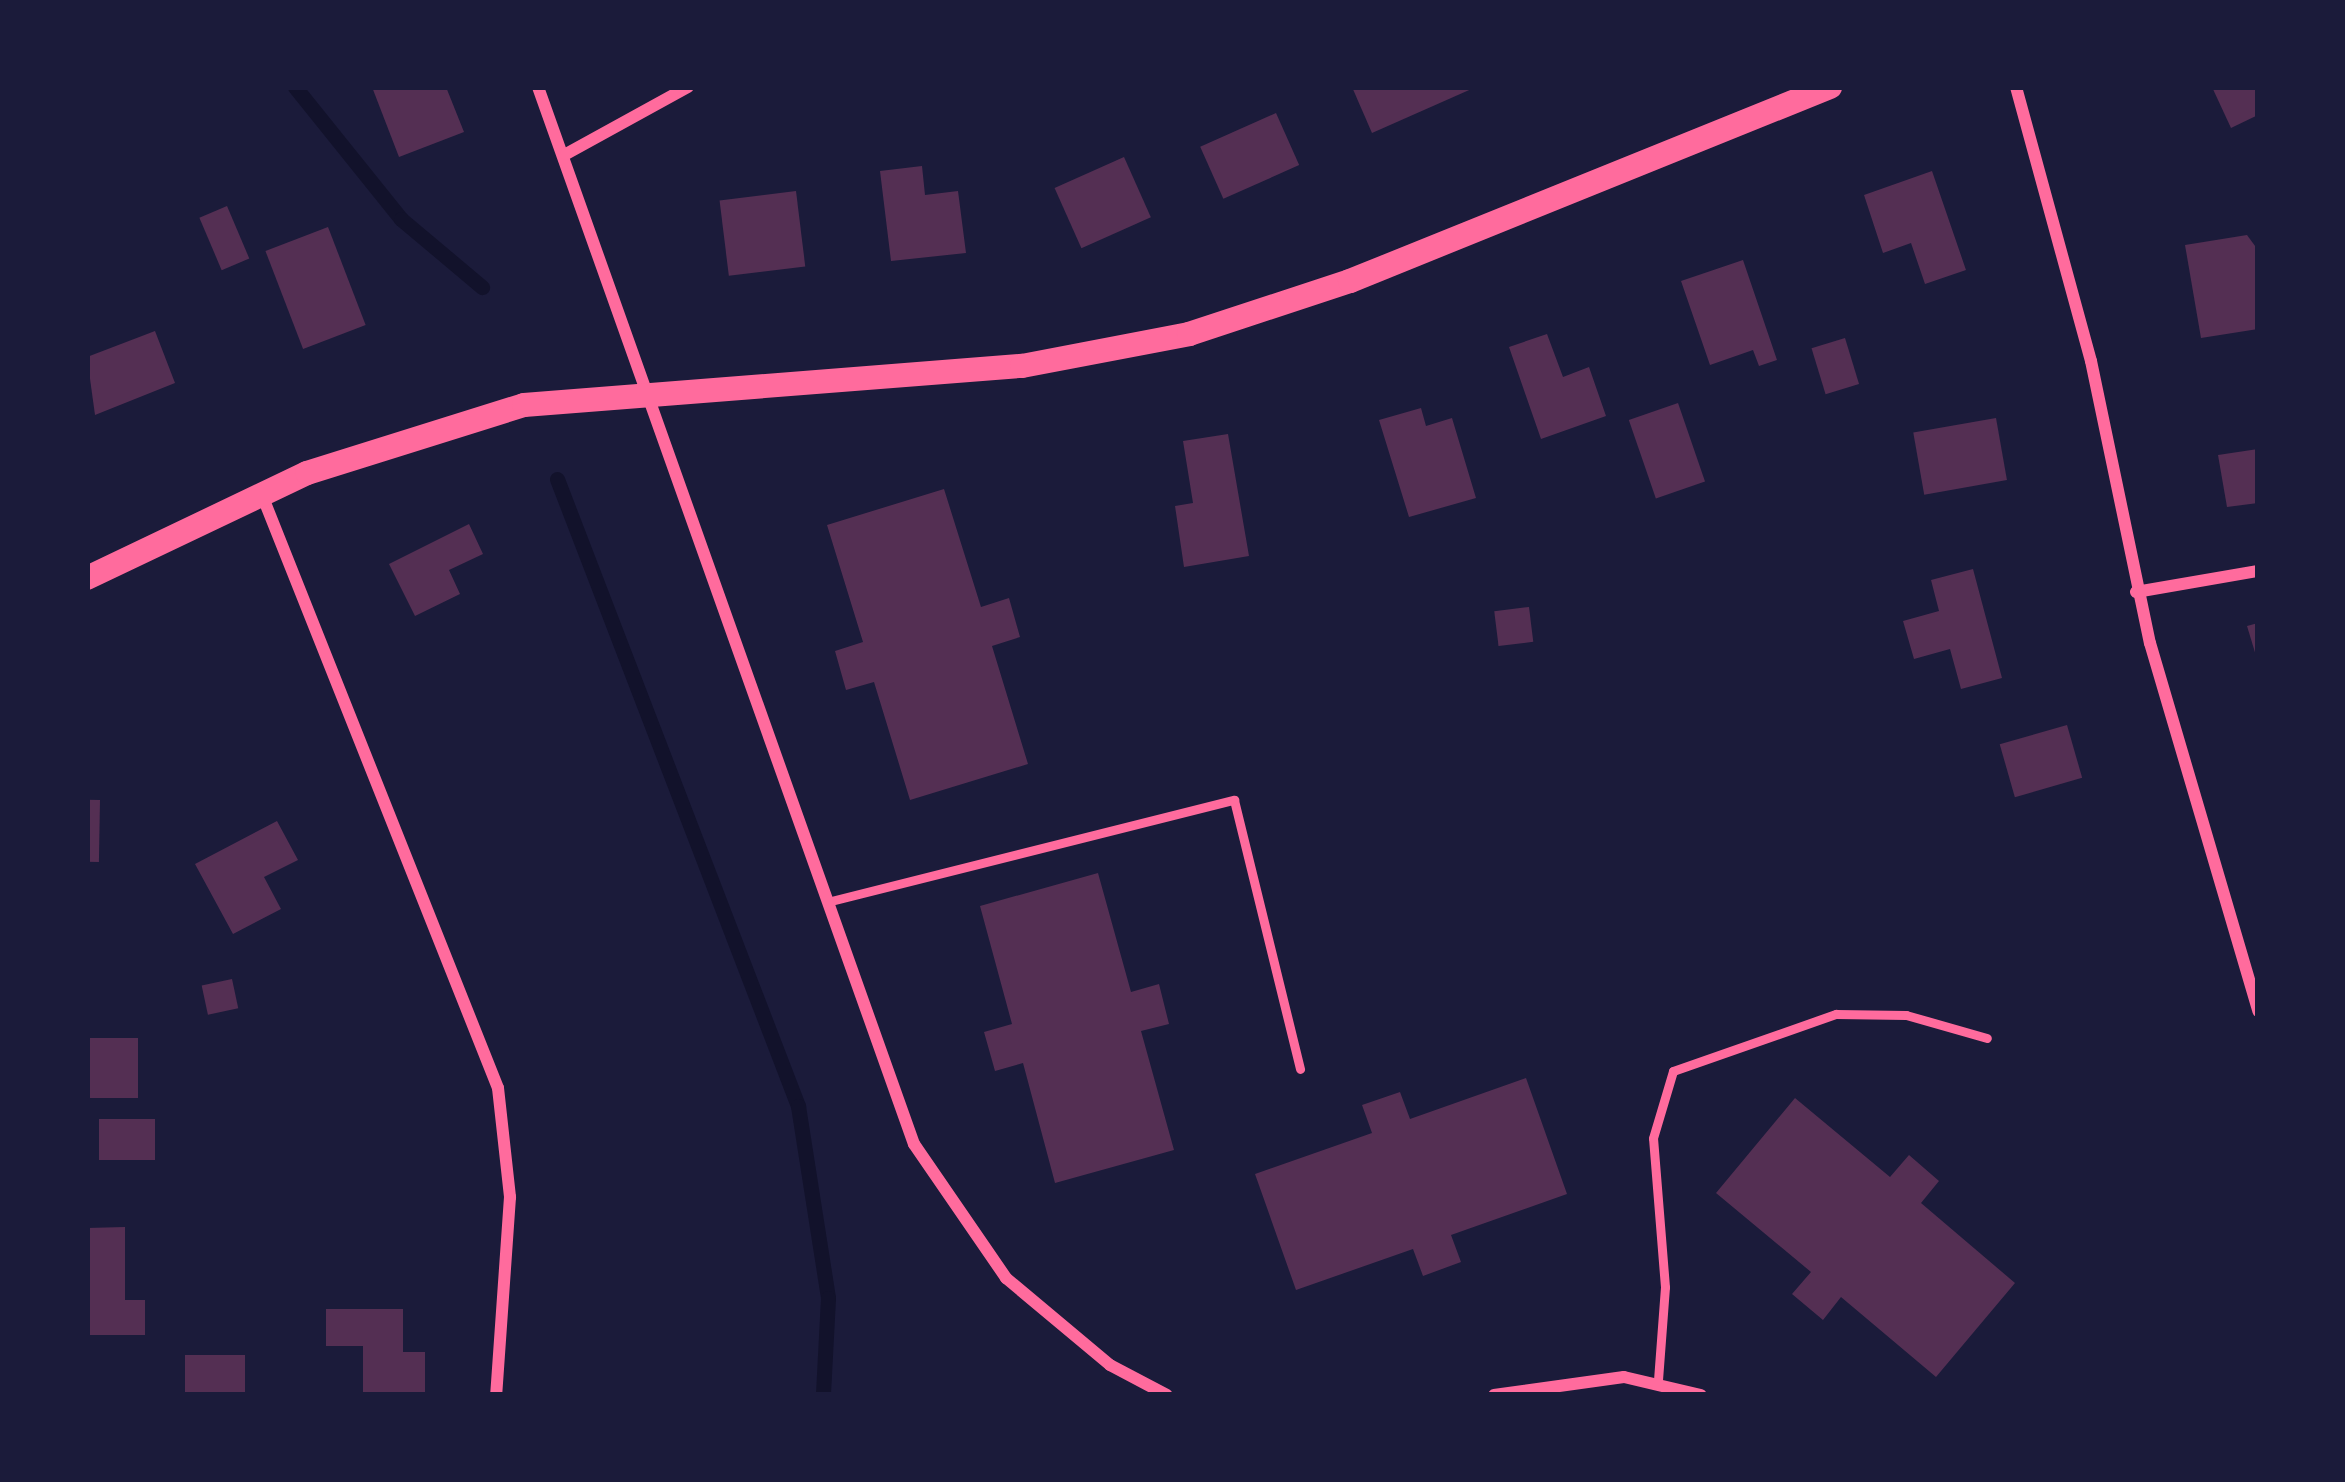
<!DOCTYPE html>
<style>
body{margin:0}
#map{position:relative;width:2345px;height:1482px;overflow:hidden;background:#1b1b3a;font-family:"Fira Sans Condensed",sans-serif}
div>[style]{position:absolute}
.stream>*{height:15px;margin:-7.5px;padding:0 7.5px;transform-origin:7.5px;border-radius:7.5px;background:#12122b}
.building>*{inset:0;background:#542f53;transform-origin:0 0}
.service>*{height:9px;margin:-4.5px;padding:0 4.5px;transform-origin:4.5px;border-radius:4.5px;background:#ff6b9d}
.minor>*{height:12px;margin:-6px;padding:0 6px;transform-origin:6px;border-radius:6px;background:#ff6b9d}
.secondary>*{height:24px;margin:-12px;padding:0 12px;transform-origin:12px;border-radius:12px;background:#ff6b9d}
span{translate:-50% -50%;white-space:nowrap;text-align:center;line-height:1.15;-webkit-text-stroke:9px #1b1b3a;paint-order:stroke}
.frame{position:absolute;inset:0;border:90px solid #1b1b3a;pointer-events:none}
</style>
<div id="map">
<div class="stream">
<div style="left:295px;top:87px;width:169px;rotate:51.2deg"></div>
<div style="left:401px;top:219px;width:106px;rotate:40deg"></div>
<div style="left:557px;top:479px;width:672px;rotate:68.97deg"></div>
<div style="left:798px;top:1106px;width:194px;rotate:81.1deg"></div>
<div style="left:828px;top:1298px;width:97px;rotate:93deg"></div>
</div>
<div class="building">
<div style="clip-path:polygon(372px 87px,446px 87px,464px 132px,399px 157px)"></div>
<div style="clip-path:polygon(1352px 87px,1476px 87px,1372px 133px)"></div>
<div style="clip-path:polygon(2212px 87px,2258px 87px,2258px 115px,2231px 128px)"></div>
<div style="left:1276px;top:113px;width:57px;height:83px;rotate:66deg"></div>
<div style="left:1124px;top:157px;width:66px;height:76px;rotate:66deg"></div>
<div style="clip-path:polygon(922px 166px,925px 195px,958px 191px,966px 253px,891px 261px,880px 171px)"></div>
<div style="clip-path:polygon(1932px 171px,1966px 270px,1925px 284px,1911px 243px,1883px 253px,1864px 195px)"></div>
<div style="left:796px;top:191px;width:76px;height:77px;rotate:83deg"></div>
<div style="left:227px;top:206px;width:57px;height:30px;rotate:67deg"></div>
<div style="left:328px;top:227px;width:105px;height:67px;rotate:69deg"></div>
<div style="clip-path:polygon(2247px 235px,2258px 250px,2258px 329px,2201px 338px,2185px 245px)"></div>
<div style="clip-path:polygon(1743px 260px,1777px 360px,1759px 366px,1753px 350px,1710px 365px,1681px 281px)"></div>
<div style="clip-path:polygon(155px 331px,175px 383px,95px 415px,87px 357px)"></div>
<div style="clip-path:polygon(1547px 334px,1563px 377px,1589px 367px,1606px 416px,1541px 439px,1509px 347px)"></div>
<div style="left:1845px;top:338px;width:48px;height:35px;rotate:73deg"></div>
<div style="left:1678px;top:403px;width:83px;height:52px;rotate:71deg"></div>
<div style="clip-path:polygon(1421px 408px,1426px 426px,1452px 418px,1476px 498px,1409px 517px,1379px 420px)"></div>
<div style="left:1996px;top:418px;width:63px;height:84px;rotate:80deg"></div>
<div style="clip-path:polygon(1228px 434px,1249px 556px,1184px 567px,1175px 506px,1193px 503px,1183px 441px)"></div>
<div style="clip-path:polygon(2258px 449px,2258px 503px,2227px 507px,2218px 455px)"></div>
<div style="clip-path:polygon(944px 489px,981px 607px,1009px 598px,1020px 637px,992px 646px,1028px 764px,910px 800px,874px 682px,846px 690px,835px 651px,863px 642px,827px 525px)"></div>
<div style="clip-path:polygon(469px 524px,483px 554px,449px 570px,460px 594px,415px 616px,389px 564px)"></div>
<div style="clip-path:polygon(1973px 569px,2002px 678px,1961px 689px,1950px 649px,1914px 659px,1903px 621px,1939px 611px,1931px 580px)"></div>
<div style="left:1529px;top:607px;width:35px;height:35px;rotate:83deg"></div>
<div style="clip-path:polygon(2258px 623px,2258px 659px,2257px 659px,2247px 626px)"></div>
<div style="left:2067px;top:725px;width:55px;height:70px;rotate:74deg"></div>
<div style="left:100px;top:800px;width:62px;height:13px;rotate:91deg"></div>
<div style="clip-path:polygon(277px 821px,298px 860px,264px 877px,281px 909px,233px 934px,195px 864px)"></div>
<div style="clip-path:polygon(1098px 873px,1131px 992px,1159px 984px,1169px 1024px,1141px 1031px,1174px 1150px,1055px 1183px,1023px 1063px,995px 1071px,984px 1032px,1012px 1024px,980px 906px)"></div>
<div style="left:232px;top:979px;width:30px;height:31px;rotate:78deg"></div>
<div style="left:87px;top:1038px;width:51px;height:60px"></div>
<div style="clip-path:polygon(1526px 1078px,1567px 1194px,1451px 1235px,1461px 1262px,1423px 1276px,1413px 1249px,1296px 1290px,1255px 1174px,1372px 1133px,1362px 1105px,1400px 1092px,1410px 1119px)"></div>
<div style="clip-path:polygon(1795px 1098px,1890px 1177px,1909px 1155px,1939px 1181px,1921px 1203px,2015px 1283px,1936px 1377px,1841px 1297px,1823px 1320px,1792px 1294px,1811px 1272px,1716px 1193px)"></div>
<div style="left:155px;top:1119px;width:41px;height:56px;rotate:90deg"></div>
<div style="clip-path:polygon(125px 1227px,125px 1300px,145px 1300px,145px 1335px,87px 1335px,87px 1228px)"></div>
<div style="clip-path:polygon(326px 1309px,403px 1309px,403px 1352px,425px 1352px,425px 1395px,363px 1395px,363px 1346px,326px 1346px)"></div>
<div style="left:245px;top:1355px;width:40px;height:60px;rotate:90deg"></div>
</div>
<div class="service">
<div style="left:827px;top:902px;width:420px;rotate:-14.1deg"></div>
<div style="left:1234px;top:800px;width:277px;rotate:76.2deg"></div>
<div style="left:1658px;top:1380px;width:93px;rotate:-85.7deg"></div>
<div style="left:1665px;top:1287px;width:149px;rotate:-94.6deg"></div>
<div style="left:1653px;top:1138px;width:70px;rotate:-73.4deg"></div>
<div style="left:1673px;top:1071px;width:173px;rotate:-19.3deg"></div>
<div style="left:1836px;top:1014px;width:70px;rotate:0.8deg"></div>
<div style="left:1906px;top:1015px;width:84px;rotate:15.9deg"></div>
</div>
<div class="minor">
<div style="left:538px;top:87px;width:1122px;rotate:70.42deg"></div>
<div style="left:914px;top:1144px;width:163px;rotate:55.5deg"></div>
<div style="left:1006px;top:1278px;width:136px;rotate:39.9deg"></div>
<div style="left:1110px;top:1365px;width:64px;rotate:27.8deg"></div>
<div style="left:2016px;top:87px;width:284px;rotate:74.7deg"></div>
<div style="left:2091px;top:361px;width:288px;rotate:78.2deg"></div>
<div style="left:2150px;top:643px;width:384px;rotate:73.6deg"></div>
<div style="left:566px;top:154px;width:139px;rotate:-28.8deg"></div>
<div style="left:262px;top:495px;width:638px;rotate:68.3deg"></div>
<div style="left:498px;top:1088px;width:110px;rotate:83.7deg"></div>
<div style="left:510px;top:1197px;width:198px;rotate:94deg"></div>
<div style="left:2136px;top:592px;width:124px;rotate:-9.8deg"></div>
<div style="left:1494px;top:1395px;width:131px;rotate:-7.9deg"></div>
<div style="left:1624px;top:1377px;width:79px;rotate:13.2deg"></div>
</div>
<div class="secondary">
<div style="left:87px;top:578px;width:244px;rotate:-25.5deg"></div>
<div style="left:307px;top:473px;width:227px;rotate:-17.4deg"></div>
<div style="left:524px;top:405px;width:500px;rotate:-4.5deg"></div>
<div style="left:1022px;top:366px;width:170px;rotate:-10.8deg"></div>
<div style="left:1189px;top:334px;width:169px;rotate:-18.2deg"></div>
<div style="left:1350px;top:281px;width:518px;rotate:-22.01deg"></div>
</div>
<div class="frame"></div>
</div>
